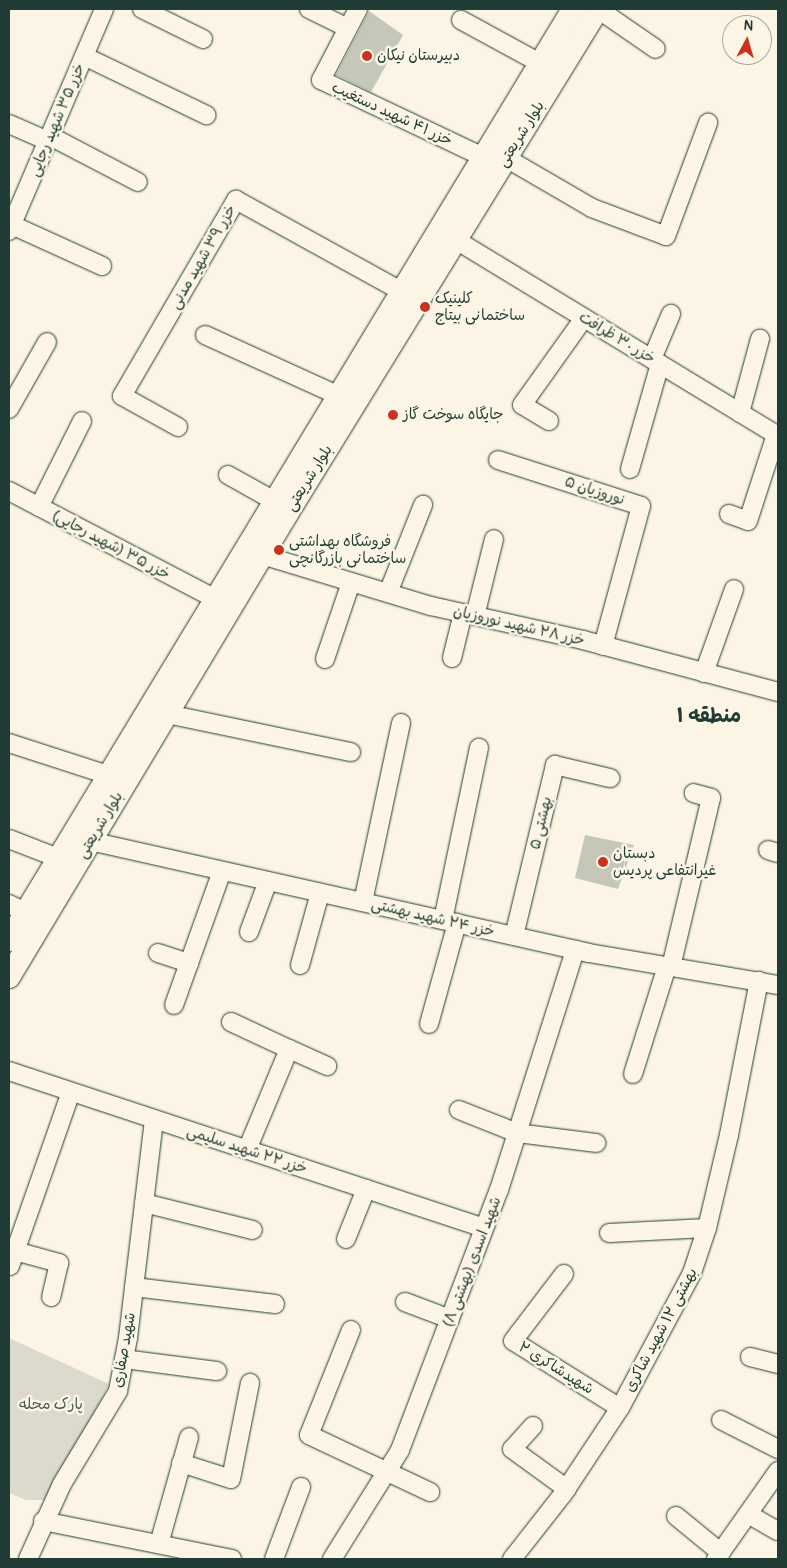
<!DOCTYPE html>
<meta charset="utf-8">
<style>
body{margin:0}
#map{position:relative;width:787px;height:1568px;overflow:hidden;background:#fcf5e5;font-family:Pangolin,"Playpen Sans Arabic",sans-serif}
div>[style]{position:absolute}
.green>*{inset:0;background:#dcdacc}
.building>*{inset:0;background:#c5c7b9}
.roads{filter:drop-shadow(0 0 1px #1f3d34) drop-shadow(0 0 1px #1f3d34)}
.minor>*{height:18px;margin:-9px;padding:0 9px;transform-origin:9px;border-radius:9px;background:#fcf5e5}
.major>*{height:22px;margin:-11px;padding:0 11px;transform-origin:11px;border-radius:11px;background:#fcf5e5}
.dots>*{width:14px;height:14px;translate:-50% -50%;box-sizing:border-box;border:2px solid #fcf5e5;border-radius:50%}
span{translate:-50% -50%;white-space:nowrap;text-align:center;line-height:1.15;-webkit-text-stroke:5px #fcf5e5;paint-order:stroke}
.poi-label{font-size:15px;color:#1f3d34}
.left{translate:0 -50%;text-align:left}
.street-label{font-size:15px;color:#1f3d34}
.park-label{font-size:15px;color:#455c52}
.district-label{font-size:20px;color:#1f3d34;font-weight:700}
.frame{position:absolute;inset:0;border:10px solid #1f3d34;pointer-events:none}
.north{position:absolute;left:722px;top:15px;width:50px;height:50px;box-sizing:border-box;background:#fcf5e5;border:1px solid #a4ab9e;border-radius:50%;rotate:6deg;font-size:14px;font-weight:700;line-height:20px;text-align:center;color:#1f3d34}
.north::after{content:'';display:block;margin:auto;width:18px;height:22px;background:#c8321e;clip-path:polygon(50% 0,100% 100%,50% 72%,0 100%)}
</style>
<div id="map">
<div class="green">
<div style="clip-path:polygon(9px 1338px,109px 1384px,50px 1500px,26px 1500px,9px 1493px)"></div>
</div>
<div class="building">
<div style="clip-path:polygon(369px 11px,403px 35px,371px 92px,336px 75px)"></div>
<div style="clip-path:polygon(585px 835px,634px 845px,618px 889px,575px 878px)"></div>
</div>
<div class="roads">
<div class="minor">
<div style="left:142px;top:9px;width:68px;rotate:26.2deg"></div>
<div style="left:309px;top:9px;width:43px;rotate:26deg"></div>
<div style="left:358px;top:9px;width:80px;rotate:117.5deg"></div>
<div style="left:321px;top:80px;width:179px;rotate:25.4deg"></div>
<div style="left:598px;top:9px;width:70px;rotate:34.6deg"></div>
<div style="left:461px;top:20px;width:90px;rotate:28.6deg"></div>
<div style="left:84px;top:56px;width:136px;rotate:25.8deg"></div>
<div style="left:9px;top:124px;width:43px;rotate:23.6deg"></div>
<div style="left:50px;top:136px;width:99px;rotate:27.6deg"></div>
<div style="left:506px;top:158px;width:99px;rotate:30.2deg"></div>
<div style="left:592px;top:208px;width:79px;rotate:20.7deg"></div>
<div style="left:666px;top:236px;width:121px;rotate:-69.6deg"></div>
<div style="left:12px;top:225px;width:99px;rotate:24.5deg"></div>
<div style="left:9px;top:231px;width:241px;rotate:-66.8deg"></div>
<div style="left:456px;top:240px;width:377px;rotate:31.3deg"></div>
<div style="left:205px;top:335px;width:145px;rotate:24.4deg"></div>
<div style="left:652px;top:359px;width:49px;rotate:-67.1deg"></div>
<div style="left:9px;top:409px;width:77px;rotate:-60.4deg"></div>
<div style="left:740px;top:413px;width:77px;rotate:-74.9deg"></div>
<div style="left:549px;top:421px;width:31px;rotate:-149deg"></div>
<div style="left:522px;top:405px;width:107px;rotate:-54.5deg"></div>
<div style="left:178px;top:427px;width:64px;rotate:-151deg"></div>
<div style="left:122px;top:396px;width:227px;rotate:-59.8deg"></div>
<div style="left:236px;top:200px;width:188px;rotate:28.9deg"></div>
<div style="left:498px;top:460px;width:150px;rotate:17.8deg"></div>
<div style="left:641px;top:506px;width:145px;rotate:105.2deg"></div>
<div style="left:630px;top:469px;width:109px;rotate:-74.1deg"></div>
<div style="left:228px;top:475px;width:51px;rotate:29.1deg"></div>
<div style="left:9px;top:491px;width:231px;rotate:27.6deg"></div>
<div style="left:39px;top:507px;width:96px;rotate:-63.4deg"></div>
<div style="left:729px;top:514px;width:20px;rotate:20deg"></div>
<div style="left:748px;top:521px;width:90px;rotate:-72deg"></div>
<div style="left:262px;top:555px;width:177px;rotate:16.8deg"></div>
<div style="left:431px;top:606px;width:156px;rotate:12.6deg"></div>
<div style="left:583px;top:640px;width:202px;rotate:14.9deg"></div>
<div style="left:388px;top:593px;width:95px;rotate:-68.3deg"></div>
<div style="left:475px;top:616px;width:79px;rotate:-76.1deg"></div>
<div style="left:452px;top:658px;width:46px;rotate:-76.3deg"></div>
<div style="left:325px;top:659px;width:81px;rotate:-71.3deg"></div>
<div style="left:704px;top:673px;width:89px;rotate:-70.3deg"></div>
<div style="left:167px;top:714px;width:188px;rotate:11.7deg"></div>
<div style="left:9px;top:743px;width:104px;rotate:17.9deg"></div>
<div style="left:9px;top:839px;width:53px;rotate:21.2deg"></div>
<div style="left:90px;top:841px;width:511px;rotate:12.65deg"></div>
<div style="left:589px;top:953px;width:192px;rotate:9.6deg"></div>
<div style="left:768px;top:850px;width:10px;rotate:17deg"></div>
<div style="left:363px;top:902px;width:183px;rotate:-78deg"></div>
<div style="left:9px;top:904px;width:18px;rotate:27deg"></div>
<div style="left:443px;top:920px;width:176px;rotate:-78.2deg"></div>
<div style="left:249px;top:932px;width:54px;rotate:-69.6deg"></div>
<div style="left:514px;top:936px;width:176px;rotate:-76.5deg"></div>
<div style="left:555px;top:765px;width:57px;rotate:13.3deg"></div>
<div style="left:158px;top:953px;width:33px;rotate:18deg"></div>
<div style="left:300px;top:965px;width:75px;rotate:-74.5deg"></div>
<div style="left:671px;top:967px;width:174px;rotate:-76.7deg"></div>
<div style="left:711px;top:798px;width:18px;rotate:-164deg"></div>
<div style="left:174px;top:1005px;width:142px;rotate:-70.3deg"></div>
<div style="left:231px;top:1022px;width:64px;rotate:25deg"></div>
<div style="left:289px;top:1049px;width:109px;rotate:112.6deg"></div>
<div style="left:429px;top:1024px;width:105px;rotate:-74.5deg"></div>
<div style="left:289px;top:1049px;width:42px;rotate:24.1deg"></div>
<div style="left:9px;top:1071px;width:500px;rotate:18.29deg"></div>
<div style="left:633px;top:1074px;width:113px;rotate:-72.5deg"></div>
<div style="left:459px;top:1110px;width:62px;rotate:21.6deg"></div>
<div style="left:517px;top:1133px;width:80px;rotate:7.2deg"></div>
<div style="left:144px;top:1203px;width:112px;rotate:13.9deg"></div>
<div style="left:609px;top:1233px;width:98px;rotate:-2.9deg"></div>
<div style="left:346px;top:1239px;width:54px;rotate:-68.2deg"></div>
<div style="left:15px;top:1251px;width:46px;rotate:15.3deg"></div>
<div style="left:59px;top:1263px;width:35px;rotate:103deg"></div>
<div style="left:10px;top:1266px;width:184px;rotate:-70.7deg"></div>
<div style="left:564px;top:1274px;width:84px;rotate:127.3deg"></div>
<div style="left:513px;top:1341px;width:126px;rotate:32.1deg"></div>
<div style="left:134px;top:1287px;width:142px;rotate:6.9deg"></div>
<div style="left:405px;top:1302px;width:48px;rotate:20.7deg"></div>
<div style="left:351px;top:1330px;width:113px;rotate:111.8deg"></div>
<div style="left:309px;top:1435px;width:134px;rotate:25.2deg"></div>
<div style="left:750px;top:1357px;width:29px;rotate:14deg"></div>
<div style="left:124px;top:1359px;width:94px;rotate:7.4deg"></div>
<div style="left:721px;top:1420px;width:64px;rotate:27deg"></div>
<div style="left:533px;top:1426px;width:31px;rotate:132deg"></div>
<div style="left:512px;top:1449px;width:68px;rotate:36deg"></div>
<div style="left:181px;top:1463px;width:52px;rotate:17.7deg"></div>
<div style="left:231px;top:1479px;width:98px;rotate:-78.8deg"></div>
<div style="left:748px;top:1514px;width:34px;rotate:30deg"></div>
<div style="left:676px;top:1516px;width:58px;rotate:39.4deg"></div>
<div style="left:43px;top:1521px;width:193px;rotate:11.4deg"></div>
<div style="left:159px;top:1544px;width:111px;rotate:-74.3deg"></div>
<div style="left:28px;top:1559px;width:82px;rotate:-65.6deg"></div>
<div style="left:62px;top:1484px;width:109px;rotate:-58.9deg"></div>
<div style="left:118px;top:1391px;width:54px;rotate:-79.3deg"></div>
<div style="left:128px;top:1338px;width:220px;rotate:-83.2deg"></div>
<div style="left:274px;top:1559px;width:77px;rotate:-69.4deg"></div>
<div style="left:332px;top:1559px;width:128px;rotate:-58deg"></div>
<div style="left:400px;top:1450px;width:278px;rotate:-69.2deg"></div>
<div style="left:499px;top:1190px;width:252px;rotate:-72.4deg"></div>
<div style="left:512px;top:1559px;width:83px;rotate:-51.9deg"></div>
<div style="left:563px;top:1494px;width:103px;rotate:-56.5deg"></div>
<div style="left:620px;top:1408px;width:153px;rotate:-61.9deg"></div>
<div style="left:692px;top:1273px;width:47px;rotate:-71.6deg"></div>
<div style="left:707px;top:1228px;width:96px;rotate:-76.7deg"></div>
<div style="left:729px;top:1135px;width:157px;rotate:-79deg"></div>
<div style="left:716px;top:1559px;width:108px;rotate:-54.8deg"></div>
</div>
<div class="major">
<div style="left:9px;top:940px;width:1089px;rotate:-58.79deg"></div>
<div style="left:9px;top:977px;width:540px;rotate:-59.02deg"></div>
<div style="left:287px;top:514px;width:593px;rotate:-58.37deg"></div>
</div>
</div>
<div class="dots">
<div style="left:367px;top:56px;background:#c8321e"></div>
<div style="left:425px;top:307px;background:#c8321e"></div>
<div style="left:393px;top:415px;background:#c8321e"></div>
<div style="left:279px;top:550px;background:#c8321e"></div>
<div style="left:603px;top:862px;background:#c8321e"></div>
</div>
<div class="poi-label">
<span class="left" style="left:377px;top:56px">دبیرستان نیکان</span>
<span class="left" style="left:435px;top:307px">کلینیک<br>ساختمانی بیتاج</span>
<span class="left" style="left:403px;top:415px">جایگاه سوخت گاز</span>
<span class="left" style="left:289px;top:550px">فروشگاه بهداشتی<br>ساختمانی بازرگانچی</span>
<span class="left" style="left:613px;top:862px">دبستان<br>غیرانتفاعی پردیس</span>
</div>
<div class="street-label">
<span style="left:392px;top:114px;rotate:25deg">خزر ۴۱ شهید دستغیب</span>
<span style="left:57px;top:120px;rotate:-67deg">خزر ۳۵ شهید رجایی</span>
<span style="left:521px;top:134px;rotate:-58deg">بلوار شریعتی</span>
<span style="left:203px;top:257px;rotate:-60deg">خزر ۳۹ شهید مدنی</span>
<span style="left:617px;top:338px;rotate:31deg">خزر ۳۰ ظرافت</span>
<span style="left:309px;top:478px;rotate:-58deg">بلوار شریعتی</span>
<span style="left:595px;top:491px;rotate:18deg">نوروزیان ۵</span>
<span style="left:111px;top:545px;rotate:28deg">خزر ۳۵ (شهید رجایی)</span>
<span style="left:519px;top:626px;rotate:13deg">خزر ۲۸ شهید نوروزیان</span>
<span style="left:541px;top:823px;rotate:-77deg">بهشتی ۵</span>
<span style="left:100px;top:825px;rotate:-59deg">بلوار شریعتی</span>
<span style="left:433px;top:918px;rotate:13deg">خزر ۲۴ شهید بهشتی</span>
<span style="left:247px;top:1150px;rotate:18deg">خزر ۲۲ شهید سلیمی</span>
<span style="left:472px;top:1262px;rotate:-69deg">شهید اسدی (بهشتی ۸)</span>
<span style="left:661px;top:1330px;rotate:-62deg">بهشتی ۱۲ شهید شاکری</span>
<span style="left:124px;top:1350px;rotate:-80deg">شهید صفاری</span>
<span style="left:556px;top:1368px;rotate:32deg">شهیدشاکری ۲</span>
</div>
<div class="park-label">
<span style="left:51px;top:1405px">پارک محله</span>
</div>
<div class="district-label">
<span style="left:709px;top:715px">منطقه ۱</span>
</div>
<div class="frame"></div>
<div class="north">N</div>
</div>
